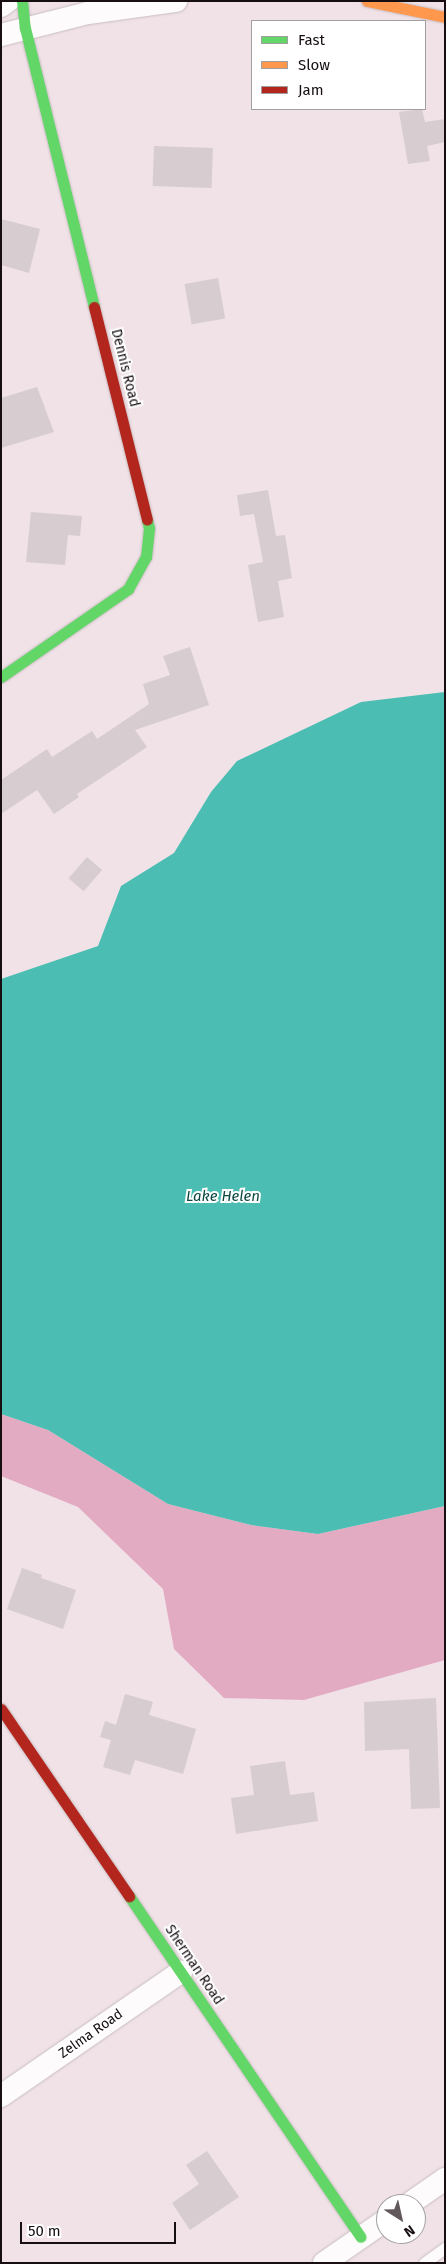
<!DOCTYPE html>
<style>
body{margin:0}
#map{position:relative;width:446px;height:2264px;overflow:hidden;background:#f0e2e7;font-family:"Fira Sans",sans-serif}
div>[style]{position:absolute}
.forest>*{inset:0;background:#e3abc2}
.water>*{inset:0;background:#4bbdb2}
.building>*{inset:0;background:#d7ccd0;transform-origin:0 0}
.roads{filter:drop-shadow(0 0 1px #c9bec1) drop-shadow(0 0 1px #c9bec1)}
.lane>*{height:11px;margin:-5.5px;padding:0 5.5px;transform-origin:5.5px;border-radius:5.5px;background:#fdfbfb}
.street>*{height:22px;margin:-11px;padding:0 11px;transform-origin:11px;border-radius:11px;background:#fdfbfb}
.fast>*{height:11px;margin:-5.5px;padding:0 5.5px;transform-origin:5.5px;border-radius:5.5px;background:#63d668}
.slow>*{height:11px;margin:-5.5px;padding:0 5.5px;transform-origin:5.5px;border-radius:5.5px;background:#ff974d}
.jam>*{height:11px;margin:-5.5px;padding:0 5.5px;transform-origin:5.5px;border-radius:5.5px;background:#b3261e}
span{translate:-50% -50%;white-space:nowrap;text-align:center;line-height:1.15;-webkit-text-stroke:4px #fff;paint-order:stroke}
.street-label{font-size:14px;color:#160e11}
.water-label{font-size:15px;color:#0a4740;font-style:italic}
.frame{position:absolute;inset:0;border:2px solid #160e11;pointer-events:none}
.legend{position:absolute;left:251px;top:20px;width:175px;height:90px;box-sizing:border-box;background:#fff;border:1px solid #a29fa0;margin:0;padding:6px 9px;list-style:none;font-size:15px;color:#160e11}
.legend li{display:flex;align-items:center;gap:10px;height:25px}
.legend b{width:25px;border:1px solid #a29fa0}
.north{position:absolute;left:376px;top:2194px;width:50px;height:50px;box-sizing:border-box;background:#fff;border:1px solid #a29fa0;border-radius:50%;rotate:145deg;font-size:14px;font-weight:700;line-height:20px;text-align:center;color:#160e11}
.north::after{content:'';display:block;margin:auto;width:18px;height:22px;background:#62585c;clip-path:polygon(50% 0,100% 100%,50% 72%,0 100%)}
.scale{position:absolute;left:20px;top:2222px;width:156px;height:22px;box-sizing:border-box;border:2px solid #160e11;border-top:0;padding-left:6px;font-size:15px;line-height:18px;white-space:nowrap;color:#160e11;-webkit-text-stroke:4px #fff;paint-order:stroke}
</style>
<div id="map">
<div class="forest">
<div style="clip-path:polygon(1px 1414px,48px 1430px,168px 1504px,251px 1525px,318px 1534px,445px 1506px,445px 1660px,304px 1700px,224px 1698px,174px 1649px,163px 1589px,78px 1507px,1px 1476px)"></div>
</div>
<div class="water">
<div style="clip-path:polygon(445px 692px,445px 1506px,318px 1534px,251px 1525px,168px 1504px,48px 1430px,1px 1414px,1px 979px,98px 946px,121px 886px,174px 853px,211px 792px,237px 761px,361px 702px)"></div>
</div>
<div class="building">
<div style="clip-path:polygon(422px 109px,425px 122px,445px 119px,445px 142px,427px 146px,430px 161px,408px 164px,399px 112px)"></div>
<div style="left:154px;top:146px;width:59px;height:40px;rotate:2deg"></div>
<div style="clip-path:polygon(1px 219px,40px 229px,29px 273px,1px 265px)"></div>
<div style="left:218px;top:278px;width:41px;height:34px;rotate:80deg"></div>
<div style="clip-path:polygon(37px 387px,54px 432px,1px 448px,1px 398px)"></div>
<div style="clip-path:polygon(268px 490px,276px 536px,285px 535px,292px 578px,278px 581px,284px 617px,258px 622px,248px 565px,263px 562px,254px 514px,240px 516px,237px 495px)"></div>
<div style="clip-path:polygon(31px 512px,82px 516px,80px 536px,68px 535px,65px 565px,26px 562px)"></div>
<div style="clip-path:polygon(190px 647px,209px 705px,135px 730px,147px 747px,77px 794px,79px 797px,54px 814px,37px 790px,1px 814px,1px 780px,47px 749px,52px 757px,92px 731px,97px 739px,149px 704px,143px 684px,170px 675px,163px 656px)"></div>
<div style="left:87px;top:857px;width:20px;height:28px;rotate:41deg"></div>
<div style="clip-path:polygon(22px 1568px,42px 1575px,41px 1578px,76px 1590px,63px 1629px,7px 1609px)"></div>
<div style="clip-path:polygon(125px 1694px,153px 1702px,149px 1715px,196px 1729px,183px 1774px,135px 1760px,130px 1775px,103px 1767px,111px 1740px,100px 1737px,105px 1721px,116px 1725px)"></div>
<div style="clip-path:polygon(436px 1698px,440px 1808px,411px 1809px,409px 1749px,365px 1751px,364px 1702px)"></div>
<div style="clip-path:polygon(285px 1761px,290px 1795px,314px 1792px,318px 1821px,236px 1834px,231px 1798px,254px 1795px,250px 1766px)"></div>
<div style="clip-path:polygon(207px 2151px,239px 2197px,190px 2230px,172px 2203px,199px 2184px,186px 2165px)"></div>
</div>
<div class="roads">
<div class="lane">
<div style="left:424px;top:2263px;width:26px;rotate:-36deg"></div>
</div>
<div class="street">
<div style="left:1px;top:6px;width:9px;rotate:-36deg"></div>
<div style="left:1px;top:35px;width:90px;rotate:-14.2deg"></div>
<div style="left:88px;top:13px;width:89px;rotate:-7.8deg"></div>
<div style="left:1px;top:2096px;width:219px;rotate:-34.6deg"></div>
<div style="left:409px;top:2204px;width:44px;rotate:-34.8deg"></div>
<div style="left:324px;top:2263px;width:75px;rotate:-34.7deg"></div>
</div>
<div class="fast">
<div style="left:22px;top:1px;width:27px;rotate:84deg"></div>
<div style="left:25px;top:28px;width:287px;rotate:76.1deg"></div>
<div style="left:1px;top:677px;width:155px;rotate:-34.7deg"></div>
<div style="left:128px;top:589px;width:37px;rotate:-61deg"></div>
<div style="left:146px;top:557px;width:29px;rotate:-84deg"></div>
<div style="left:149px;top:528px;width:8px;rotate:-104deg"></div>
<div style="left:129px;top:1896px;width:412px;rotate:55.8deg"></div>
</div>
<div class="slow">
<div style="left:367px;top:1px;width:80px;rotate:11.6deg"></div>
</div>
<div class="jam">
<div style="left:94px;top:307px;width:219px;rotate:76deg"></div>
<div style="left:1px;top:1709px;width:227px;rotate:55.6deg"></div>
</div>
</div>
<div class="street-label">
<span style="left:125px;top:368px;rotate:76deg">Dennis Road</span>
<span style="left:194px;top:1965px;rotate:56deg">Sherman Road</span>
<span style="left:91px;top:2034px;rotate:-35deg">Zelma Road</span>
</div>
<div class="water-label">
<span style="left:223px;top:1197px">Lake Helen</span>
</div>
<div class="frame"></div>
<ul class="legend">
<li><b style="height:6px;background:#63d668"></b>Fast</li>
<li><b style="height:6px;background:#ff974d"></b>Slow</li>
<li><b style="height:6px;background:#b3261e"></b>Jam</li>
</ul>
<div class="north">N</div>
<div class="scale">50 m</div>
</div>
